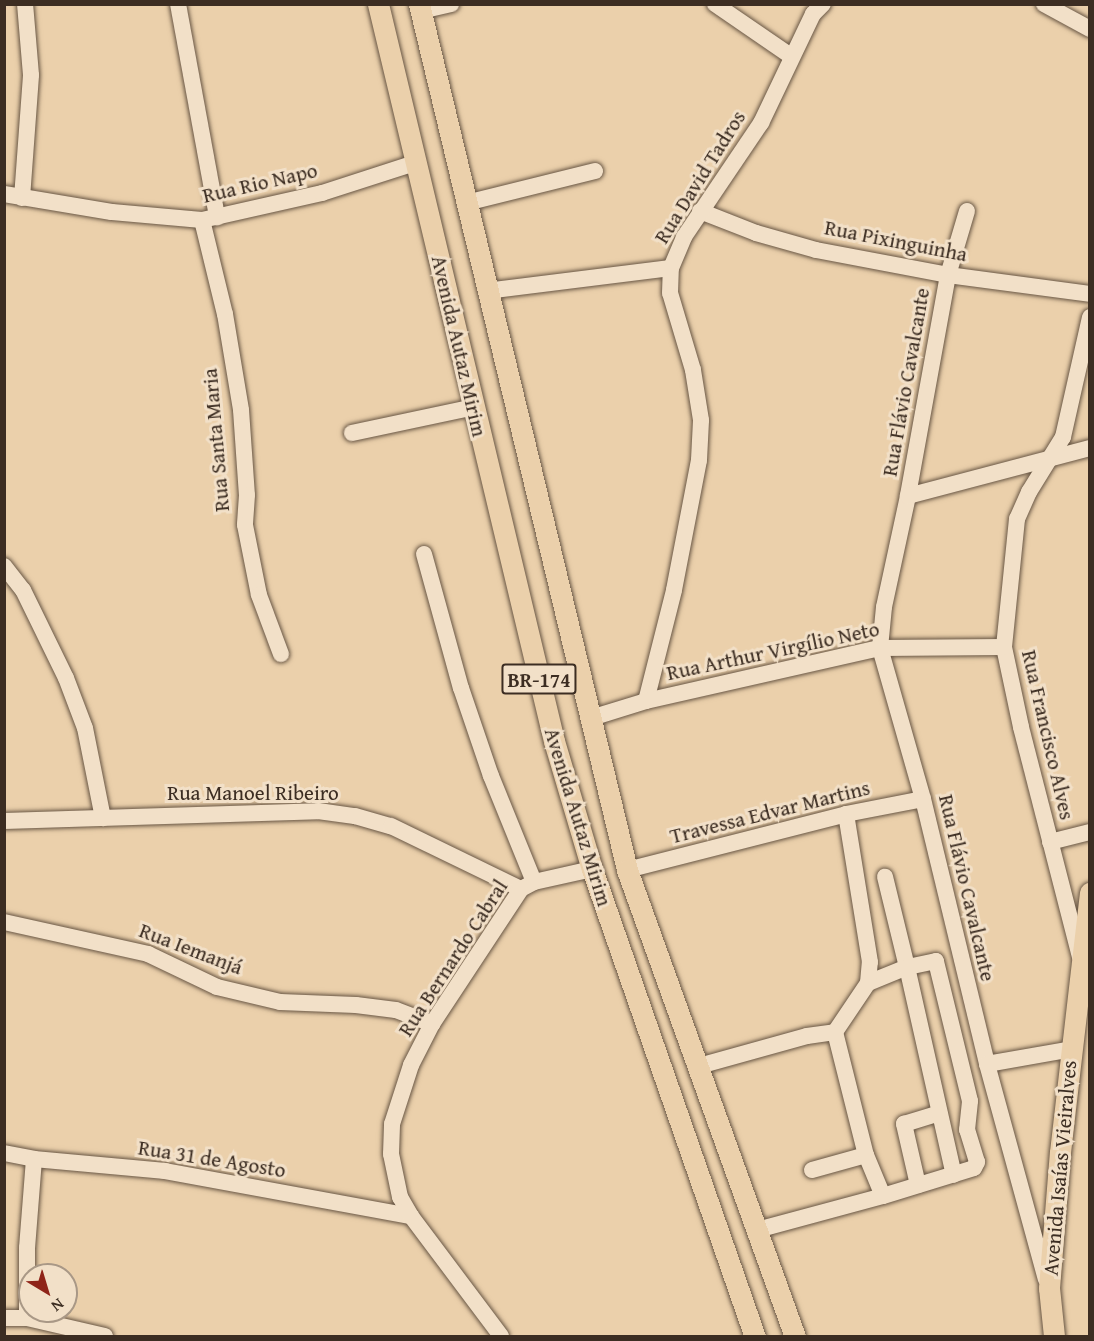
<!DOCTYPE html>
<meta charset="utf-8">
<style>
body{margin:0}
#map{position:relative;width:1094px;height:1341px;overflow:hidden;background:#ebd0ab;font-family:"Gentium Book Plus",serif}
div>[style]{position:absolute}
.roads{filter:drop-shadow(0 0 2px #685644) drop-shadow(0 0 2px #685644)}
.minor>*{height:16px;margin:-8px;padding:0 8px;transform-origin:8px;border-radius:8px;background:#f2e0c8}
.major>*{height:21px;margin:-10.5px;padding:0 10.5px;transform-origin:10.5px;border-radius:10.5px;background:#ebd0ab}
span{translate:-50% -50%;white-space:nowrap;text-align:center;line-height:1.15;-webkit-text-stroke:6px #f2e0c8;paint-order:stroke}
.shield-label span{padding:2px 4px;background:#f2e0c8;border:2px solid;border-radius:4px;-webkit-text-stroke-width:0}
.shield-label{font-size:20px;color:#3c2d22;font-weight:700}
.street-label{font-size:21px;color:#3c2d22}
.frame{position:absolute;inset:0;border:6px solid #3c2d22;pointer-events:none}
.north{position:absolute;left:18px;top:1263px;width:60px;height:60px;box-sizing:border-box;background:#f2e0c8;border:2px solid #a99886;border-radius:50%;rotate:142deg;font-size:16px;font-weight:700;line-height:24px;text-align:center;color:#3c2d22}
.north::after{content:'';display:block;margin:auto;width:21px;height:27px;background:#8f2418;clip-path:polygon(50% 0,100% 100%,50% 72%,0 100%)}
</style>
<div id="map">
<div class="roads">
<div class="minor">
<div style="left:178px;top:4px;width:217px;rotate:79.6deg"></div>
<div style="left:715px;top:4px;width:93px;rotate:34.5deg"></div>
<div style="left:1044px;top:4px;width:52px;rotate:28.5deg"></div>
<div style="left:421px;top:11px;width:31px;rotate:-13deg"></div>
<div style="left:4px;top:194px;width:109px;rotate:9.5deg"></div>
<div style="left:112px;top:212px;width:90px;rotate:5.1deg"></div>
<div style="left:202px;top:220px;width:123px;rotate:-12.7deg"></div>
<div style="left:322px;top:193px;width:98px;rotate:-17.9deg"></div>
<div style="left:22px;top:198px;width:123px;rotate:-85.8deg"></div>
<div style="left:31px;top:75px;width:71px;rotate:-94.8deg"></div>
<div style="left:466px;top:203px;width:133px;rotate:-13.9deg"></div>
<div style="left:700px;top:211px;width:60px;rotate:21.4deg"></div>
<div style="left:756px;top:233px;width:62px;rotate:15.8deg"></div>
<div style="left:816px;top:250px;width:134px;rotate:10.7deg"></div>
<div style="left:948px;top:275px;width:143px;rotate:7.6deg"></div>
<div style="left:967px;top:211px;width:67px;rotate:106.5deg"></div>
<div style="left:948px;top:275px;width:225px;rotate:100.3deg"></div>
<div style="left:908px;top:496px;width:114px;rotate:102.2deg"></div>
<div style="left:884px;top:607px;width:41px;rotate:95.6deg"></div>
<div style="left:880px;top:648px;width:157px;rotate:74.1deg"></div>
<div style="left:923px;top:799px;width:273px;rotate:76.4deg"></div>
<div style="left:987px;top:1064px;width:223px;rotate:74.7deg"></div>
<div style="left:202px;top:220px;width:97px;rotate:76.3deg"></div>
<div style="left:225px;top:314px;width:97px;rotate:80.5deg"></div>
<div style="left:241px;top:410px;width:85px;rotate:86deg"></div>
<div style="left:247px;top:495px;width:30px;rotate:94deg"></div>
<div style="left:245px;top:525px;width:71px;rotate:78.7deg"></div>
<div style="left:259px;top:595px;width:63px;rotate:69.6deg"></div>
<div style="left:486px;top:291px;width:186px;rotate:-7.1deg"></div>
<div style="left:352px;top:433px;width:125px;rotate:-12deg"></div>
<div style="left:908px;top:496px;width:188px;rotate:-14.8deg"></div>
<div style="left:424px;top:554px;width:139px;rotate:74.6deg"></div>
<div style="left:461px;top:688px;width:93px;rotate:71.2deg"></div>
<div style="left:491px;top:776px;width:114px;rotate:67.9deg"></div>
<div style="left:4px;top:566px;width:31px;rotate:52deg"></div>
<div style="left:23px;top:590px;width:98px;rotate:64deg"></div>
<div style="left:66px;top:678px;width:53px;rotate:69.2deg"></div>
<div style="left:85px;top:728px;width:92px;rotate:78.7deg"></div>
<div style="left:646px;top:701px;width:114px;rotate:-75.8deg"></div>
<div style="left:674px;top:590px;width:132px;rotate:-79.1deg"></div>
<div style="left:699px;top:460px;width:40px;rotate:-87.1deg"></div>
<div style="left:701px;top:420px;width:51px;rotate:-99.1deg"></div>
<div style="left:693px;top:370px;width:80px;rotate:-106.6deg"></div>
<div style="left:670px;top:293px;width:25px;rotate:-88deg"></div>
<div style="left:671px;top:268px;width:34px;rotate:-67deg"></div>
<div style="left:684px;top:237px;width:138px;rotate:-56deg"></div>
<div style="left:761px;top:123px;width:121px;rotate:-64.5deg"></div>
<div style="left:813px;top:14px;width:14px;rotate:-45deg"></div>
<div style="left:591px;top:718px;width:58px;rotate:-17.2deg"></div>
<div style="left:646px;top:701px;width:240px;rotate:-12.8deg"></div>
<div style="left:880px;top:648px;width:124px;rotate:-0.5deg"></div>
<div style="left:4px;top:821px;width:314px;rotate:-1.8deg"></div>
<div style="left:318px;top:811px;width:37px;rotate:8deg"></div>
<div style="left:355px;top:816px;width:37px;rotate:16deg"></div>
<div style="left:391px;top:826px;width:144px;rotate:25.9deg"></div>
<div style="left:1050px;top:842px;width:41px;rotate:-14deg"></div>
<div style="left:627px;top:870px;width:226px;rotate:-14.3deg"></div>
<div style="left:846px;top:814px;width:78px;rotate:-11deg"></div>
<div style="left:4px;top:922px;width:148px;rotate:12.5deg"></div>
<div style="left:148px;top:954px;width:76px;rotate:25.6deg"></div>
<div style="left:217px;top:987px;width:65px;rotate:13.4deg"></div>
<div style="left:280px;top:1002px;width:76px;rotate:2.3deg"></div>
<div style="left:356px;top:1005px;width:40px;rotate:7.1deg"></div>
<div style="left:396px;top:1010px;width:39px;rotate:21deg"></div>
<div style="left:1080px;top:957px;width:237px;rotate:-104.4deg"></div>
<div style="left:1021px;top:727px;width:82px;rotate:-102deg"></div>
<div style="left:1004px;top:647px;width:129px;rotate:-84.2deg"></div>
<div style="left:1017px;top:519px;width:30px;rotate:-66deg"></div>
<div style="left:1029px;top:492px;width:65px;rotate:-58.3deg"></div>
<div style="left:1063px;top:437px;width:123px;rotate:-77.3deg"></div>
<div style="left:868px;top:983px;width:42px;rotate:-22.3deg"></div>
<div style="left:907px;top:967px;width:93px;rotate:-103.7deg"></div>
<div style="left:835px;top:1032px;width:59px;rotate:-56deg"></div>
<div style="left:868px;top:983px;width:21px;rotate:-85deg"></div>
<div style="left:870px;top:962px;width:150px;rotate:-99.2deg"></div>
<div style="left:987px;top:1064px;width:86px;rotate:-10deg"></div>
<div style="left:699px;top:1066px;width:112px;rotate:-15.5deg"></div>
<div style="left:807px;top:1036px;width:28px;rotate:-8deg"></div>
<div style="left:835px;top:1032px;width:127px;rotate:75.9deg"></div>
<div style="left:4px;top:1153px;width:31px;rotate:11deg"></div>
<div style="left:34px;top:1159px;width:132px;rotate:5.2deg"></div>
<div style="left:165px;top:1171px;width:250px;rotate:10.4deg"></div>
<div style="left:812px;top:1170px;width:56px;rotate:-15.5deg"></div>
<div style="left:866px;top:1155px;width:44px;rotate:67.5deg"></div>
<div style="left:918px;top:1185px;width:63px;rotate:-102.9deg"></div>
<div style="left:904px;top:1124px;width:37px;rotate:-17deg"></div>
<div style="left:757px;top:1230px;width:131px;rotate:-15.1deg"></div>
<div style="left:883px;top:1196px;width:95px;rotate:-17.1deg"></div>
<div style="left:974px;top:1168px;width:7px;rotate:-63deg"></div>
<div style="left:977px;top:1162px;width:34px;rotate:-107deg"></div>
<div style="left:967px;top:1130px;width:29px;rotate:-84deg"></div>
<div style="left:970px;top:1101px;width:144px;rotate:-103.7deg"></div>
<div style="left:936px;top:961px;width:30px;rotate:168deg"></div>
<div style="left:907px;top:967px;width:213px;rotate:77.3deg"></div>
<div style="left:4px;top:1318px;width:23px"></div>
<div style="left:27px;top:1318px;width:80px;rotate:13deg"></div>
<div style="left:27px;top:1318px;width:70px;rotate:-90deg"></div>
<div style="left:27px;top:1248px;width:89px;rotate:-85.5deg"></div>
<div style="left:501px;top:1336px;width:150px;rotate:-126.9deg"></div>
<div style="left:411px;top:1216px;width:22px;rotate:-120deg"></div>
<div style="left:400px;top:1197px;width:44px;rotate:-101.8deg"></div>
<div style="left:391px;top:1154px;width:30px;rotate:-88deg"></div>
<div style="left:392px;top:1124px;width:62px;rotate:-72.1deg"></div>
<div style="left:411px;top:1065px;width:46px;rotate:-62.9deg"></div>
<div style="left:432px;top:1024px;width:162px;rotate:-56.6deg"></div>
<div style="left:521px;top:889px;width:15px;rotate:-28deg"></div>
<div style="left:534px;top:882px;width:59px;rotate:-12.6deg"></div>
</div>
<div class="major">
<div style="left:378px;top:4px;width:758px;rotate:76.57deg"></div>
<div style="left:554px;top:741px;width:134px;rotate:73.5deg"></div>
<div style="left:592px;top:869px;width:495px;rotate:70.8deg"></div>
<div style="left:419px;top:4px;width:891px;rotate:76.49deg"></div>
<div style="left:627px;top:870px;width:495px;rotate:70.2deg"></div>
<div style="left:1054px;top:1336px;width:48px;rotate:-95.9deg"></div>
<div style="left:1049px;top:1288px;width:136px;rotate:-85.4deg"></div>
<div style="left:1060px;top:1152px;width:261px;rotate:-83.4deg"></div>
</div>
</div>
<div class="shield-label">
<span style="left:539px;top:679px">BR-174</span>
</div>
<div class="street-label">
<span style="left:700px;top:177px;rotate:-58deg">Rua David Tadros</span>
<span style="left:260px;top:183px;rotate:-13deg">Rua Rio Napo</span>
<span style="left:896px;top:241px;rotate:11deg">Rua Pixinguinha</span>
<span style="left:459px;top:346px;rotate:77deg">Avenida Autaz Mirim</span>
<span style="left:906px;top:382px;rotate:-80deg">Rua Flávio Cavalcante</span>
<span style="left:216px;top:440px;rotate:-95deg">Rua Santa Maria</span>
<span style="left:773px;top:651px;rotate:-12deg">Rua Arthur Virgílio Neto</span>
<span style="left:1048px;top:735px;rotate:77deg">Rua Francisco Alves</span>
<span style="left:253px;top:793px">Rua Manoel Ribeiro</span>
<span style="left:770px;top:812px;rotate:-14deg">Travessa Edvar Martins</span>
<span style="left:578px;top:817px;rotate:73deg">Avenida Autaz Mirim</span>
<span style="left:967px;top:888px;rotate:77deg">Rua Flávio Cavalcante</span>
<span style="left:191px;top:949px;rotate:21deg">Rua Iemanjá</span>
<span style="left:453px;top:958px;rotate:-57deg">Rua Bernardo Cabral</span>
<span style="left:212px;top:1159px;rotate:9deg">Rua 31 de Agosto</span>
<span style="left:1060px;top:1168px;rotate:-85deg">Avenida Isaías Vieiralves</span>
</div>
<div class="frame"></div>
<div class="north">N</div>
</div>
